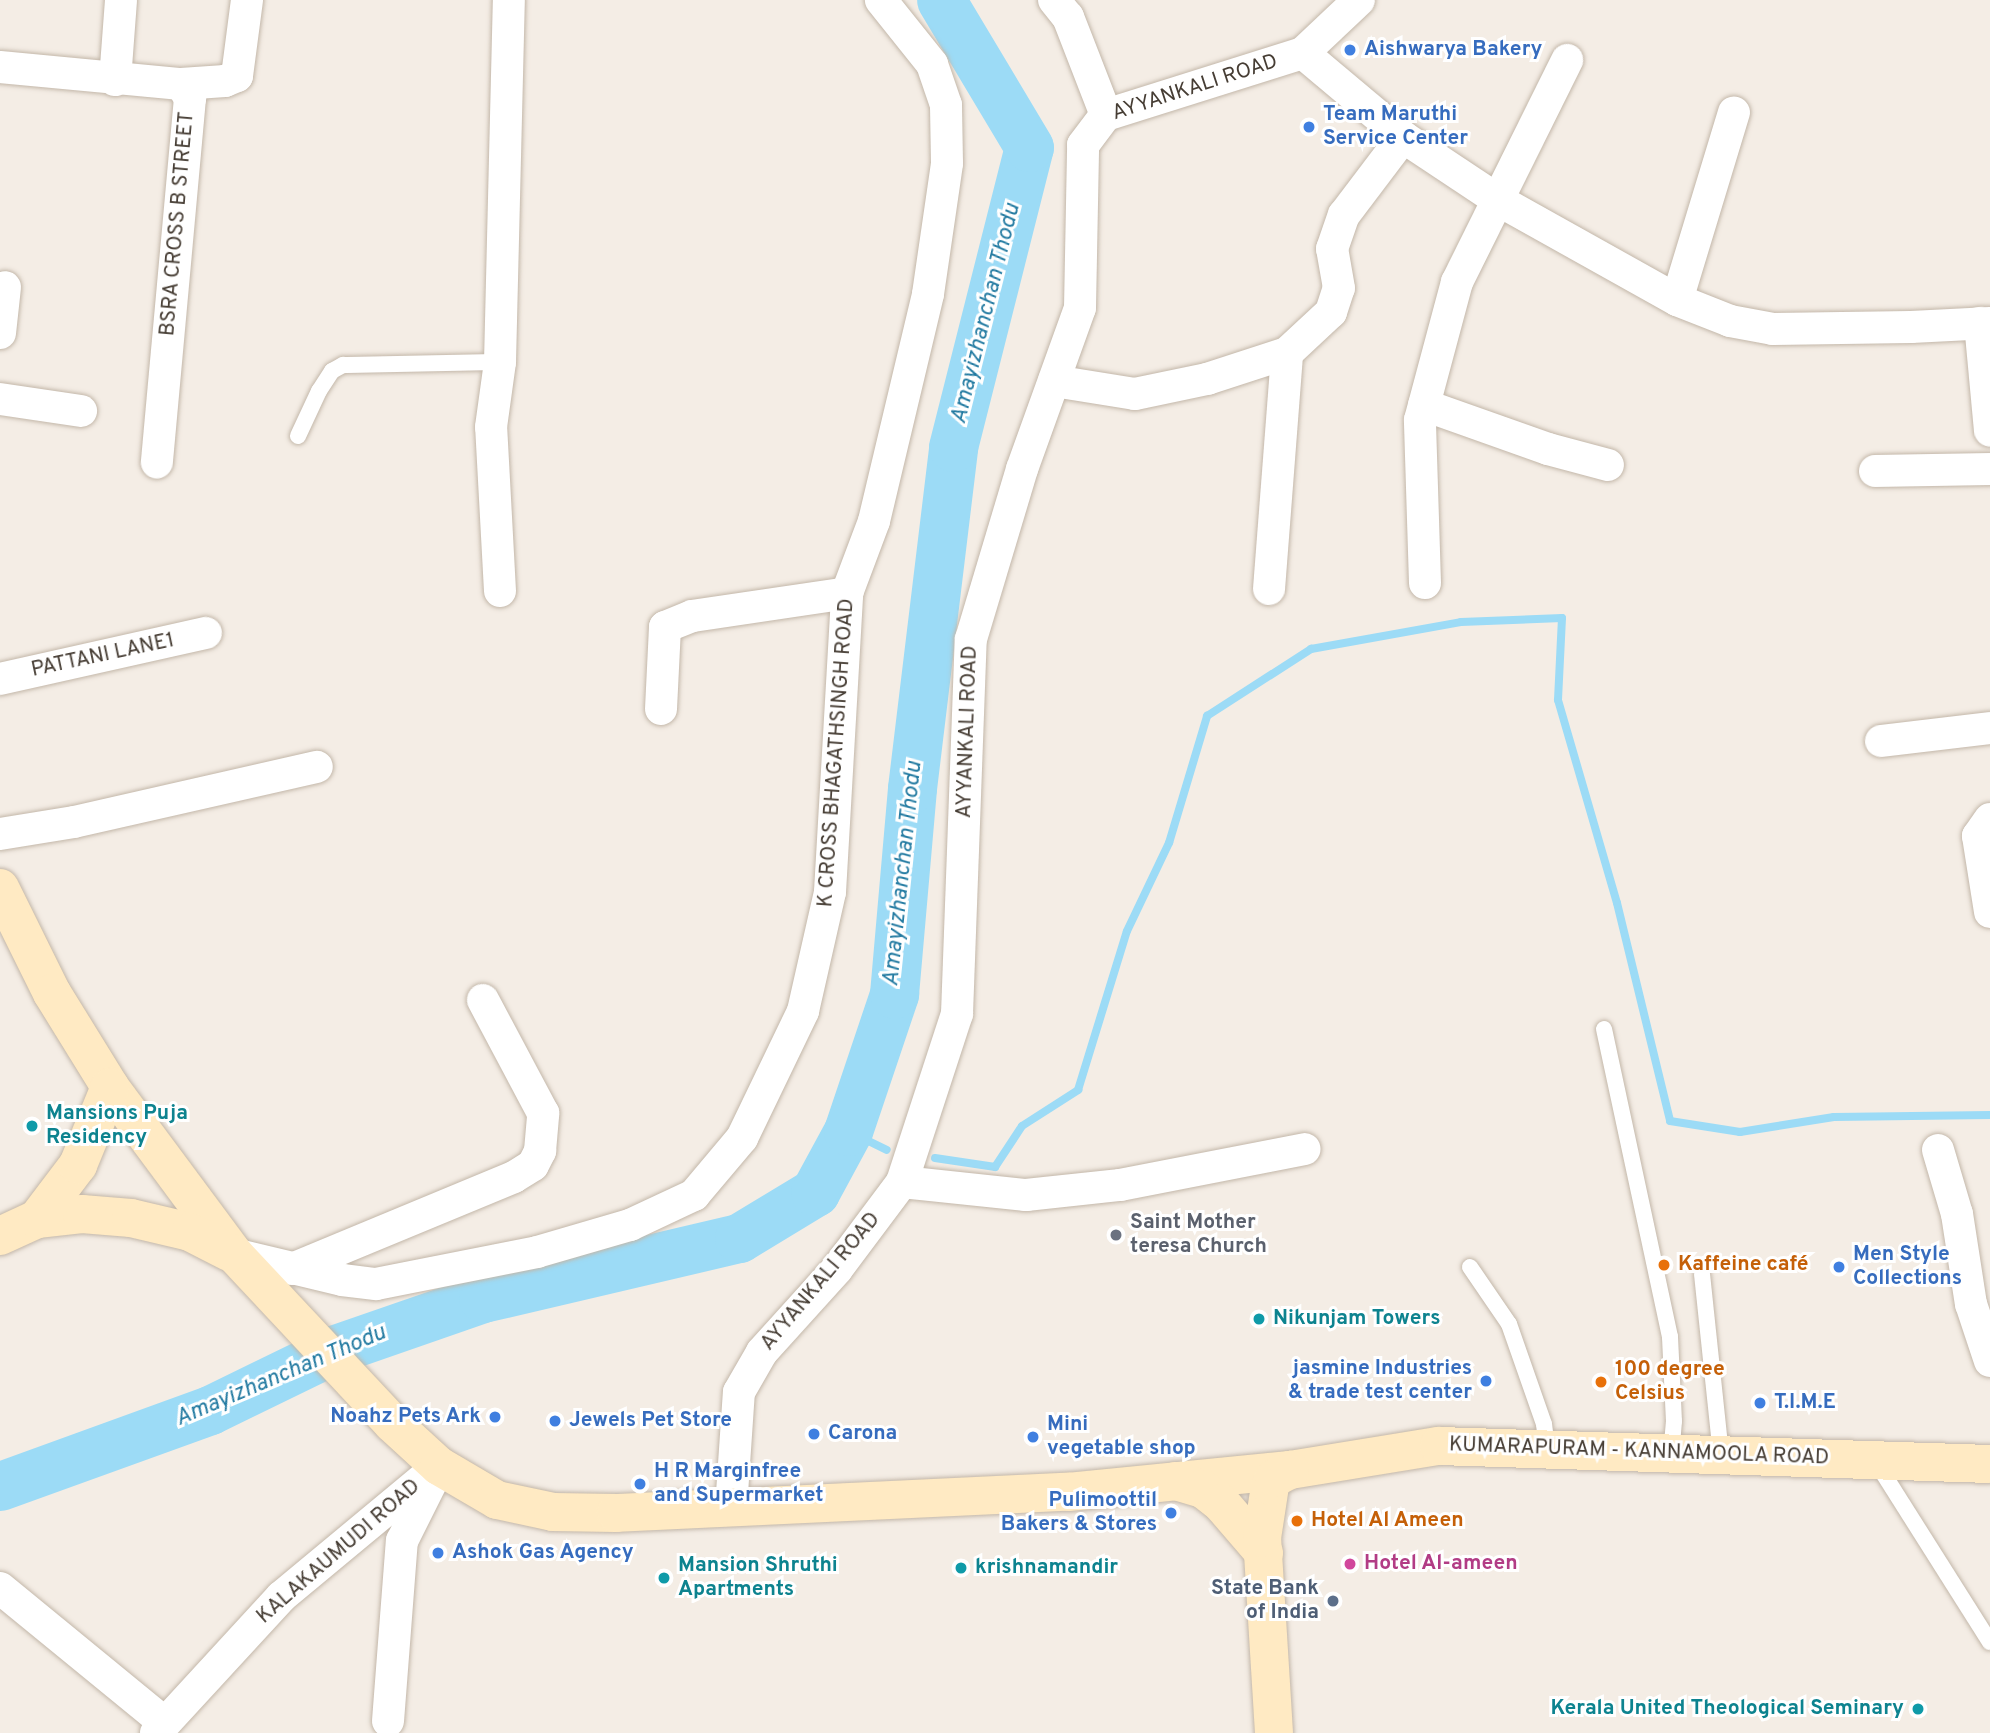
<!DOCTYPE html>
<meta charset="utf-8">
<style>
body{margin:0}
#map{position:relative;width:1990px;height:1733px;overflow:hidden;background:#f4ede5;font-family:Overpass,sans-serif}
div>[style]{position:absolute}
.stream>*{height:8px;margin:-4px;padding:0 4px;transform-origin:4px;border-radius:4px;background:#9cdbf6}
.river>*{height:49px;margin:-24.5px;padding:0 24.5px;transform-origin:24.5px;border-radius:24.5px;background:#9cdbf6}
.roads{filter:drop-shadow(0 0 2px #c3b7a9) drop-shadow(0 0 2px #c3b7a9)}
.lane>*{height:16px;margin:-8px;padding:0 8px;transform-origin:8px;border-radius:8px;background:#fff}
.street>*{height:32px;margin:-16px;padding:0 16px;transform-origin:16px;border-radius:16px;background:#fff}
.secondary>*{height:38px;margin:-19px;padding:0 19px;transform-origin:19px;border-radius:19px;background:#ffeac3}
.dots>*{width:19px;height:19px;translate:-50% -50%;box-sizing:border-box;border:4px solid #fff;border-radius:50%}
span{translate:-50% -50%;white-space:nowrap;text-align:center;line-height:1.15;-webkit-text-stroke:6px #fff;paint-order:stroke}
.shop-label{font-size:21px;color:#366cbe;font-weight:700}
.left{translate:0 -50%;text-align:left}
.right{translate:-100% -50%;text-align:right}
.street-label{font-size:21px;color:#463d34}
.culture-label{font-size:21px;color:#0d838f;font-weight:700}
.worship-label{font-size:21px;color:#5b616d;font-weight:700}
.food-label{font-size:21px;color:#c56008;font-weight:700}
.hotel-label{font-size:21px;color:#b23c85;font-weight:700}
.service-label{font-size:21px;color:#4e5e75;font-weight:700}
.water-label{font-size:23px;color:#227aa1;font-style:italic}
</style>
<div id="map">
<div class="stream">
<div style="left:848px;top:1131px;width:43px;rotate:26deg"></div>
<div style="left:935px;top:1158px;width:61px;rotate:8.5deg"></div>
<div style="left:995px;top:1167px;width:49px;rotate:-56.6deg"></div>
<div style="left:1022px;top:1126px;width:67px;rotate:-32.7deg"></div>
<div style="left:1078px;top:1090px;width:166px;rotate:-72.9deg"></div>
<div style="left:1127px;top:931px;width:98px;rotate:-64.5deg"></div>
<div style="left:1169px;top:843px;width:133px;rotate:-73.3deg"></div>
<div style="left:1207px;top:716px;width:124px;rotate:-32.8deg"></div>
<div style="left:1311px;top:649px;width:152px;rotate:-10.2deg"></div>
<div style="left:1461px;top:622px;width:101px;rotate:-2.3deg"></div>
<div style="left:1562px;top:618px;width:82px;rotate:92.8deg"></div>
<div style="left:1558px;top:700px;width:211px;rotate:73.8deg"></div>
<div style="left:1617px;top:903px;width:224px;rotate:76.3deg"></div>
<div style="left:1670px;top:1121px;width:71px;rotate:8.9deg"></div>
<div style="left:1740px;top:1132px;width:95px;rotate:-9.1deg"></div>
<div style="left:1834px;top:1117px;width:156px;rotate:-0.7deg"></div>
</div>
<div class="river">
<div style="left:0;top:1486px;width:223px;rotate:-19.9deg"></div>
<div style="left:210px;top:1410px;width:137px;rotate:-26deg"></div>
<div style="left:333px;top:1350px;width:159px;rotate:-19.1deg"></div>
<div style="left:483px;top:1298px;width:263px;rotate:-13.2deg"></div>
<div style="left:739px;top:1238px;width:89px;rotate:-31.2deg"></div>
<div style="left:815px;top:1192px;width:69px;rotate:-61.6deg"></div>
<div style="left:848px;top:1131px;width:145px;rotate:-71.4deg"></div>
<div style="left:894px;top:994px;width:207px;rotate:-85deg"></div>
<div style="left:912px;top:788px;width:343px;rotate:-83.1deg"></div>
<div style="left:953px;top:447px;width:309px;rotate:-75.8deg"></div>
<div style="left:1029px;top:147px;width:171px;rotate:-120.9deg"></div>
</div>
<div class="roads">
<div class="lane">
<div style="left:298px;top:436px;width:50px;rotate:-65deg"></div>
<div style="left:319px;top:391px;width:24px;rotate:-57deg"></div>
<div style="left:332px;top:371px;width:13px;rotate:-29deg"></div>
<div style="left:343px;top:365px;width:157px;rotate:-1.1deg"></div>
<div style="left:1604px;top:1029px;width:315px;rotate:77.9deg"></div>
<div style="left:1670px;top:1337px;width:84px;rotate:87.3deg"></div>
<div style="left:1674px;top:1421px;width:32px;rotate:95deg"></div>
<div style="left:1470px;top:1267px;width:69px;rotate:55.6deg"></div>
<div style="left:1509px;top:1324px;width:106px;rotate:70.7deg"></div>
<div style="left:1544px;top:1424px;width:25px;rotate:83deg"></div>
<div style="left:1702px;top:1274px;width:183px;rotate:84deg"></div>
<div style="left:1876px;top:1462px;width:213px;rotate:57.7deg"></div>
</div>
<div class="street">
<div style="left:1054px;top:0;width:22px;rotate:51deg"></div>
<div style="left:1068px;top:17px;width:105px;rotate:68.8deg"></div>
<div style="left:1303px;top:53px;width:131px;rotate:40deg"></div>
<div style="left:1403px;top:137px;width:114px;rotate:33.6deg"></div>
<div style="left:1498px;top:200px;width:205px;rotate:29.2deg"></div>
<div style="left:1677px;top:300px;width:57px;rotate:21.6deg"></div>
<div style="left:1730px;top:321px;width:44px;rotate:10.5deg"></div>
<div style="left:1773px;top:329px;width:138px;rotate:-0.8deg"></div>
<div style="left:1911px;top:327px;width:79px;rotate:-2.9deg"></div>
<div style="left:0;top:67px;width:182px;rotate:5.4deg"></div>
<div style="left:181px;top:84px;width:17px;rotate:57deg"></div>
<div style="left:190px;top:98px;width:366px;rotate:95.2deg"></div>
<div style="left:115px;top:80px;width:80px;rotate:-85.7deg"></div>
<div style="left:181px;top:84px;width:44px;rotate:-3.9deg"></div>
<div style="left:225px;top:81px;width:13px;rotate:-23deg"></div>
<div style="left:237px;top:76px;width:77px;rotate:-82.5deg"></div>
<div style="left:1677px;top:300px;width:196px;rotate:-73.1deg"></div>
<div style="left:1980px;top:323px;width:108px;rotate:84.7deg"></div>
<div style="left:0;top:333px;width:46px;rotate:-83.8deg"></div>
<div style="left:1054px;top:381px;width:82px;rotate:9.1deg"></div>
<div style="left:1135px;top:394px;width:74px;rotate:-11.8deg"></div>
<div style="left:1207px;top:379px;width:84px;rotate:-18deg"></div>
<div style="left:0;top:399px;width:82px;rotate:8.4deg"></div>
<div style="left:1424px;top:405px;width:132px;rotate:19.5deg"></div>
<div style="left:1548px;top:449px;width:62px;rotate:14.9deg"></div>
<div style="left:1875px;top:471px;width:115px;rotate:-1deg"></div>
<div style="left:1425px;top:583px;width:163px;rotate:-91.8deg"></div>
<div style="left:1420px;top:420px;width:143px;rotate:-75deg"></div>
<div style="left:1457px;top:282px;width:248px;rotate:-63.6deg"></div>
<div style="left:1269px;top:589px;width:237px;rotate:-85.6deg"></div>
<div style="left:1287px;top:353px;width:60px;rotate:-43deg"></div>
<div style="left:1331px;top:312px;width:25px;rotate:-72deg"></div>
<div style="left:1339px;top:288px;width:40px;rotate:-100deg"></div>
<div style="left:1332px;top:249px;width:36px;rotate:-71deg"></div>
<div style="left:1344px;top:215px;width:98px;rotate:-52.9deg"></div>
<div style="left:500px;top:591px;width:164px;rotate:-93.1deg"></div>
<div style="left:491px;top:427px;width:66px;rotate:-82.1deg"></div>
<div style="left:500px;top:362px;width:362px;rotate:-88.6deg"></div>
<div style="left:0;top:679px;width:211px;rotate:-12.6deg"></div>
<div style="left:661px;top:709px;width:82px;rotate:-87.2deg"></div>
<div style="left:665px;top:627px;width:29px;rotate:-22deg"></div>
<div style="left:692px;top:616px;width:157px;rotate:-8.4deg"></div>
<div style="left:1881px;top:741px;width:110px;rotate:-6.8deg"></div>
<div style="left:1990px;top:819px;width:21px;rotate:125deg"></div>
<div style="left:1978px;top:836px;width:77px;rotate:81deg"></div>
<div style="left:0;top:834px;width:75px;rotate:-9.2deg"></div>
<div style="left:74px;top:822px;width:249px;rotate:-12.8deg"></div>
<div style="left:1938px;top:1150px;width:67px;rotate:73.5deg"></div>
<div style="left:1957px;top:1214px;width:91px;rotate:81.2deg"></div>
<div style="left:1971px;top:1304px;width:60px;rotate:71.6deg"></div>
<div style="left:902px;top:1182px;width:125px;rotate:6deg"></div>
<div style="left:1026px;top:1195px;width:95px;rotate:-6.1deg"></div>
<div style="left:1120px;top:1185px;width:188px;rotate:-11deg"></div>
<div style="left:234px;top:1254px;width:111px;rotate:13.5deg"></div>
<div style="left:342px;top:1280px;width:34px;rotate:7deg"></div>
<div style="left:376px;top:1284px;width:164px;rotate:-11.2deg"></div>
<div style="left:537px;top:1252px;width:97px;rotate:-16.2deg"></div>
<div style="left:630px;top:1225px;width:71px;rotate:-25.1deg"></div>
<div style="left:694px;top:1195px;width:75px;rotate:-49.9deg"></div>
<div style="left:742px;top:1138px;width:141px;rotate:-64.3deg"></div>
<div style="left:803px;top:1011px;width:122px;rotate:-77.2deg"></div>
<div style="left:830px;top:892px;width:299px;rotate:-86.7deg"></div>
<div style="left:847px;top:593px;width:77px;rotate:-69.4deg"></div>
<div style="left:874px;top:521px;width:233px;rotate:-76.6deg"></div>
<div style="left:928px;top:294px;width:132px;rotate:-81.7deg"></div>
<div style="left:947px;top:163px;width:58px;rotate:-91deg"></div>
<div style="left:946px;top:105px;width:43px;rotate:-108.9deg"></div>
<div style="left:932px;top:64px;width:82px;rotate:-128.6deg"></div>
<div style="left:292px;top:1269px;width:240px;rotate:-22.5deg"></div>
<div style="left:514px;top:1177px;width:22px;rotate:-32deg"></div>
<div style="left:533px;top:1165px;width:16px;rotate:-63deg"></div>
<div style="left:540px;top:1151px;width:38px;rotate:-85deg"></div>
<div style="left:543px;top:1113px;width:128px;rotate:-118deg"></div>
<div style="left:731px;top:1508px;width:116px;rotate:-86.1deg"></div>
<div style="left:739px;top:1392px;width:46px;rotate:-60.1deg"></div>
<div style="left:762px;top:1352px;width:112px;rotate:-47.9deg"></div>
<div style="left:837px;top:1269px;width:109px;rotate:-53.2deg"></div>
<div style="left:902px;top:1182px;width:177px;rotate:-71.9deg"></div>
<div style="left:957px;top:1014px;width:375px;rotate:-87.9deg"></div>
<div style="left:971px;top:639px;width:177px;rotate:-73.3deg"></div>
<div style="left:1022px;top:469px;width:171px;rotate:-70.2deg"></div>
<div style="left:1080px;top:308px;width:163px;rotate:-88.9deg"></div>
<div style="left:1083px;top:145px;width:38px;rotate:-53deg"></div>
<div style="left:1106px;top:115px;width:207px;rotate:-17.5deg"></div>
<div style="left:1303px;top:53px;width:77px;rotate:-43.4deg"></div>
<div style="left:0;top:1588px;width:212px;rotate:39.3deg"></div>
<div style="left:388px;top:1721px;width:181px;rotate:-85.6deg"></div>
<div style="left:402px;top:1541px;width:72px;rotate:-63.4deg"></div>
<div style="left:156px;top:1733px;width:185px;rotate:-47.4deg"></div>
<div style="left:281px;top:1597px;width:205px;rotate:-39.7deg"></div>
</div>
<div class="secondary">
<div style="left:0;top:888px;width:117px;rotate:63.7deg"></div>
<div style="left:52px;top:993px;width:110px;rotate:58.3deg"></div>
<div style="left:110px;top:1087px;width:208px;rotate:53.4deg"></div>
<div style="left:234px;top:1254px;width:231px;rotate:46.9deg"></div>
<div style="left:392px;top:1423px;width:64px;rotate:42.5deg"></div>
<div style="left:439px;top:1466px;width:67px;rotate:30.4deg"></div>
<div style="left:497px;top:1500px;width:57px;rotate:12.1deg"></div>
<div style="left:553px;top:1512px;width:63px;rotate:0.9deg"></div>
<div style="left:616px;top:1513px;width:452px;rotate:-2.7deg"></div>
<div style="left:1068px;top:1492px;width:223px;rotate:-5.7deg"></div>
<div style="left:1290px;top:1470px;width:151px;rotate:-9.2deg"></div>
<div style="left:1439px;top:1446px;width:551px;rotate:1.87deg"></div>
<div style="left:37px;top:1219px;width:45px;rotate:-6.3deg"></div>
<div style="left:82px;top:1214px;width:49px;rotate:4.7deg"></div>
<div style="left:131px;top:1218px;width:61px;rotate:13.3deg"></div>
<div style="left:190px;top:1232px;width:44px;rotate:27.1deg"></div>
<div style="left:0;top:1236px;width:41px;rotate:-24.7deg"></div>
<div style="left:37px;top:1219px;width:68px;rotate:-52.8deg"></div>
<div style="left:78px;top:1165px;width:84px;rotate:-67.7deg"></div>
<div style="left:1176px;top:1481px;width:28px;rotate:17deg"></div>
<div style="left:1203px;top:1489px;width:23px;rotate:38deg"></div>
<div style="left:1221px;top:1503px;width:66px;rotate:49.3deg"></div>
<div style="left:1274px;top:1733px;width:195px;rotate:-93.5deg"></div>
<div style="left:1262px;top:1538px;width:53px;rotate:-81.3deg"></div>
<div style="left:1270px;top:1486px;width:9px;rotate:-63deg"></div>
<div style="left:1274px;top:1478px;width:18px;rotate:-27deg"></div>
</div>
</div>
<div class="dots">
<div style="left:1350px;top:50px;background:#3f7fe0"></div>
<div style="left:1309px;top:127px;background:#3f7fe0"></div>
<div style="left:32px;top:1126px;background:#0f9aa8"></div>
<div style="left:1116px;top:1235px;background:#6b7280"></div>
<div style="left:1664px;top:1265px;background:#e8710a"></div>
<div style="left:1839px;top:1267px;background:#3f7fe0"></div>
<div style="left:1259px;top:1319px;background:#0f9aa8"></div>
<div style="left:1486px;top:1381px;background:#3f7fe0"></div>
<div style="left:1601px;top:1382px;background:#e8710a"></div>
<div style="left:1760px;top:1403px;background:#3f7fe0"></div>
<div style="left:495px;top:1417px;background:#3f7fe0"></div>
<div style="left:555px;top:1421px;background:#3f7fe0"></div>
<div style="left:814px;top:1434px;background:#3f7fe0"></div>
<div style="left:1033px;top:1437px;background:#3f7fe0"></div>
<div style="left:640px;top:1484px;background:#3f7fe0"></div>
<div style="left:1171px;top:1513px;background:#3f7fe0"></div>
<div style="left:1297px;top:1521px;background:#e8710a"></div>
<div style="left:438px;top:1553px;background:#3f7fe0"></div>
<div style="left:1350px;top:1564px;background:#d1479c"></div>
<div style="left:961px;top:1568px;background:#0f9aa8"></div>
<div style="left:664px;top:1578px;background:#0f9aa8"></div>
<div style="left:1333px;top:1601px;background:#5c6f8a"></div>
<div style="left:1918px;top:1709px;background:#0f9aa8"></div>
</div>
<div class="shop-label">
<span class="left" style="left:1364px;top:50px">Aishwarya Bakery</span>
<span class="left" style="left:1323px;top:127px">Team Maruthi<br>Service Center</span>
<span class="left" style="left:1853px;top:1267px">Men Style<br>Collections</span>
<span class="right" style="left:1472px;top:1381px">jasmine Industries<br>&amp; trade test center</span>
<span class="left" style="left:1774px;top:1403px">T.I.M.E</span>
<span class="right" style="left:481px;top:1417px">Noahz Pets Ark</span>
<span class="left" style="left:569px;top:1421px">Jewels Pet Store</span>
<span class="left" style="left:1047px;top:1437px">Mini<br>vegetable shop</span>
<span class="left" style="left:828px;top:1434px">Carona</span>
<span class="left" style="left:654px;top:1484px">H R Marginfree<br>and Supermarket</span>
<span class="right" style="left:1157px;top:1513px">Pulimoottil<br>Bakers &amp; Stores</span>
<span class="left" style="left:452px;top:1553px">Ashok Gas Agency</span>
</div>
<div class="street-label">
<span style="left:1195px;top:88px;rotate:-18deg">AYYANKALI ROAD</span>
<span style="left:178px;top:224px;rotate:-85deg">BSRA CROSS B STREET</span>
<span style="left:103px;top:656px;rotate:-12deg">PATTANI LANE1</span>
<span style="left:968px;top:732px;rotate:-88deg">AYYANKALI ROAD</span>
<span style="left:837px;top:753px;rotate:-86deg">K CROSS BHAGATHSINGH ROAD</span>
<span style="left:821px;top:1282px;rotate:-50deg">AYYANKALI ROAD</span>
<span style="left:1639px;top:1452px;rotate:2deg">KUMARAPURAM - KANNAMOOLA ROAD</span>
<span style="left:339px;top:1552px;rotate:-41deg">KALAKAUMUDI ROAD</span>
</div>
<div class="culture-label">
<span class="left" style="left:46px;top:1126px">Mansions Puja<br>Residency</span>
<span class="left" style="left:1273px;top:1319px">Nikunjam Towers</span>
<span class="left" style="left:678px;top:1578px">Mansion Shruthi<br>Apartments</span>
<span class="left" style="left:975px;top:1568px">krishnamandir</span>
<span class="right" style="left:1904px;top:1709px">Kerala United Theological Seminary</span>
</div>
<div class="worship-label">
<span class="left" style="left:1130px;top:1235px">Saint Mother<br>teresa Church</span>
</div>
<div class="food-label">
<span class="left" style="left:1678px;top:1265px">Kaffeine café</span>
<span class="left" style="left:1615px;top:1382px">100 degree<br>Celsius</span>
<span class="left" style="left:1311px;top:1521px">Hotel Al Ameen</span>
</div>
<div class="hotel-label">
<span class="left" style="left:1364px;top:1564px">Hotel Al-ameen</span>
</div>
<div class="service-label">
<span class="right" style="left:1319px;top:1601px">State Bank<br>of India</span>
</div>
<div class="water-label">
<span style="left:987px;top:314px;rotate:-76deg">Amayizhanchan Thodu</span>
<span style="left:904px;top:874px;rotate:-84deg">Amayizhanchan Thodu</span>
<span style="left:281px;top:1377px;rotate:-23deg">Amayizhanchan Thodu</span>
</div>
</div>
